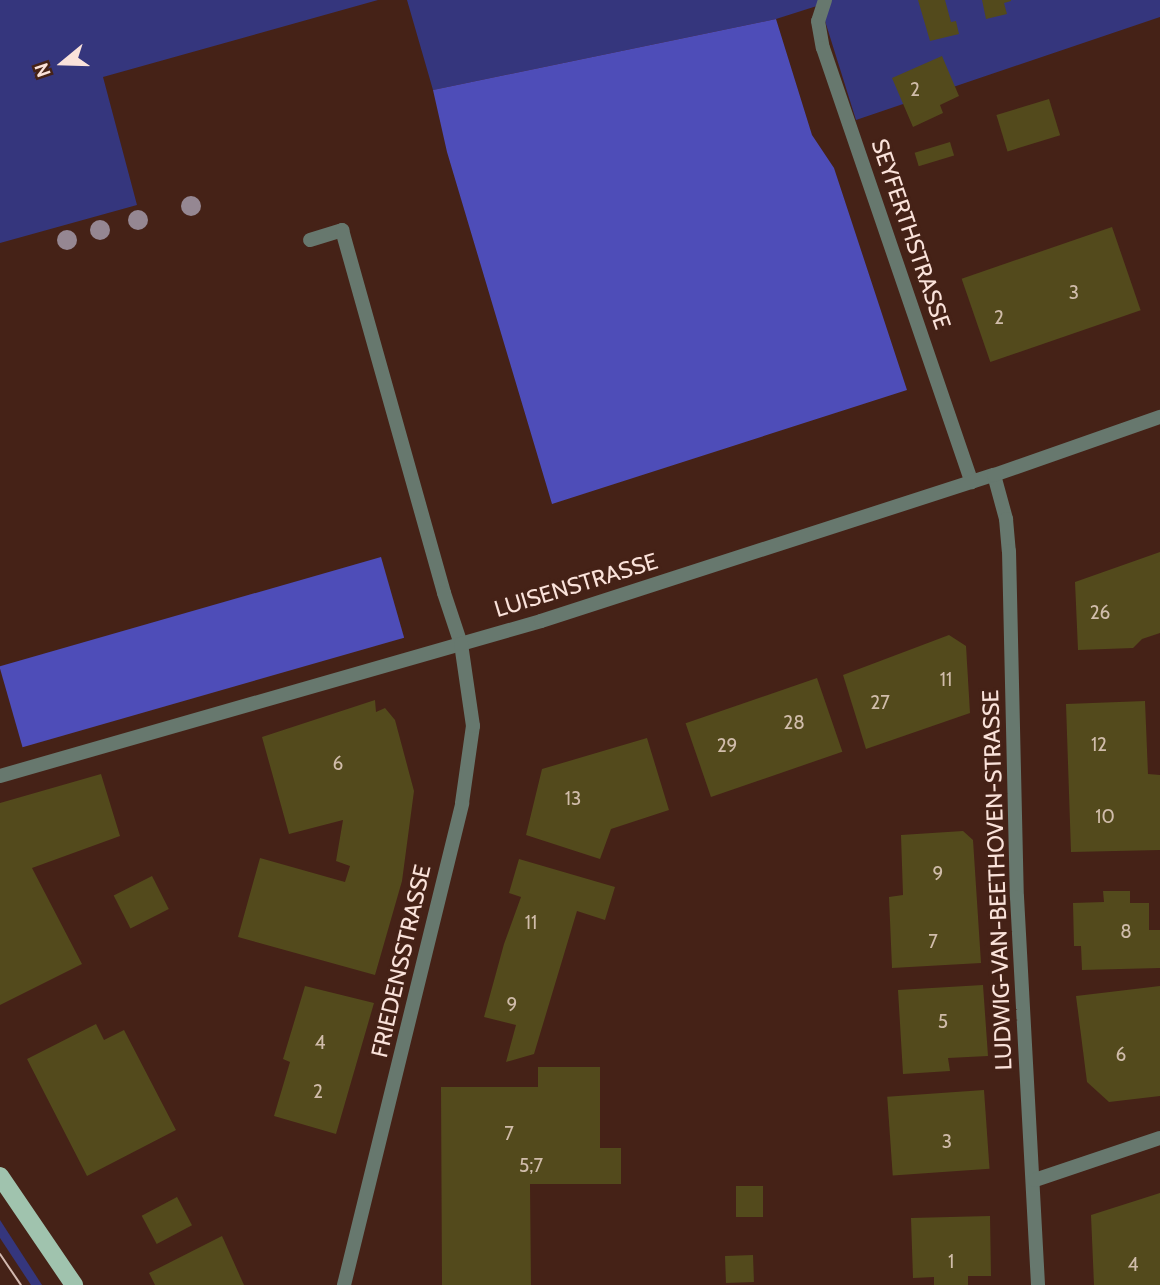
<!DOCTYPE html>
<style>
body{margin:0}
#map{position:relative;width:1160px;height:1285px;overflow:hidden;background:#452217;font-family:Cabin,sans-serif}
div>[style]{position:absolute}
.green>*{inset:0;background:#35367d}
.forest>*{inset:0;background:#4e4db8;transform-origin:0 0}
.building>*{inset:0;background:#534a1c;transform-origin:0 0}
.lane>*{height:14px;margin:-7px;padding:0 7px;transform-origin:7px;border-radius:7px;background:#67786e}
.street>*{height:14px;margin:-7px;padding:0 7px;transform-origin:7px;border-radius:7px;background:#67786e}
.primary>*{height:18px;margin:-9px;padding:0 9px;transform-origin:9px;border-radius:9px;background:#a0c3ae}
.tram>*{height:2px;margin:-1px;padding:0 1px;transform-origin:1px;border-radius:1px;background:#d3b9b0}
.trees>*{width:20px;height:20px;margin:-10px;border-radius:50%;background:#958792}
span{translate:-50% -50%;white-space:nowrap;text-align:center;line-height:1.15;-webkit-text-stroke:6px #452217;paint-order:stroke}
.number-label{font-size:19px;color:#d0bcaa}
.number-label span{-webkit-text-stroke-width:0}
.street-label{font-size:23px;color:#fae2da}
.north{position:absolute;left:28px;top:28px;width:70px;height:70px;-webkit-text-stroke:5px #452217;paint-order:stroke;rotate:251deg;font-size:19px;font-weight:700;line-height:28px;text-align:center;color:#fae2da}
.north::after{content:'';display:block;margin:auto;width:24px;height:32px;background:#fae2da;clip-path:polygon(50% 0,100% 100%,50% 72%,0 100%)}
</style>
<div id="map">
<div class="green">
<div style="clip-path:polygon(0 0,378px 0,103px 77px,137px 205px,0 243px)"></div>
<div style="clip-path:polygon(407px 0,1160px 0,1160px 17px,856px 120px,820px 5px,776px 19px,433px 90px)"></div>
<div style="clip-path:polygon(0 1220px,42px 1285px,31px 1285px,0 1238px)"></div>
</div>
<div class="forest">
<div style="clip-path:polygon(776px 19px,812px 135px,834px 168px,907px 390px,552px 504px,447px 152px,433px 90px)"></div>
<div style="left:381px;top:557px;width:84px;height:397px;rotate:74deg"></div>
</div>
<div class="building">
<div style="clip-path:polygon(918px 0,945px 0,951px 22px,956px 21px,959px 34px,930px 41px)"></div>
<div style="clip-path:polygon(982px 0,1011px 0,1011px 1px,1004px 3px,1007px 14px,986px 19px)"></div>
<div style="clip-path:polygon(942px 56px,959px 96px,940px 105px,943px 113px,913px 127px,892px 78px)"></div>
<div style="left:1049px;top:99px;width:38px;height:55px;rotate:73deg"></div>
<div style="left:950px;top:142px;width:14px;height:37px;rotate:73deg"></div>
<div style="left:1112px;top:227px;width:88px;height:159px;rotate:71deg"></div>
<div style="clip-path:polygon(1160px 552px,1160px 633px,1142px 639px,1133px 648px,1078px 650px,1075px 582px)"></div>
<div style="clip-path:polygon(949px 635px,966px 646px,970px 713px,866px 749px,843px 675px)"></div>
<div style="left:817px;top:678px;width:78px;height:139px;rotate:71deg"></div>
<div style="clip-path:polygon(375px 700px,376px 712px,385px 708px,395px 720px,414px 791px,402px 881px,375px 975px,238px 937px,260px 858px,345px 882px,350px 866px,336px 861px,343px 820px,289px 834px,262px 737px)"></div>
<div style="clip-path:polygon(1145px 701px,1148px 774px,1160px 775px,1160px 850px,1071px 852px,1066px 704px)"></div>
<div style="clip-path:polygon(647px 738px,669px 810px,611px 829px,600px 859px,526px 835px,542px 769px)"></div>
<div style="clip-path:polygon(101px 774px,120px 836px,32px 868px,82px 964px,0 1005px,0 803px)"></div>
<div style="clip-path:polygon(963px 831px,973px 840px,981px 963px,892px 968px,889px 897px,903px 895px,901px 835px)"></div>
<div style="clip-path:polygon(519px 859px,615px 887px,605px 920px,577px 911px,534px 1054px,506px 1062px,516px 1025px,484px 1017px,504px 944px,521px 897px,509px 893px)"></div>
<div style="left:152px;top:876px;width:37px;height:43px;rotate:63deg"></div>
<div style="clip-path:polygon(1103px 891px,1130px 891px,1130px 903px,1149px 903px,1149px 930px,1160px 930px,1160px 968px,1082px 970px,1081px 946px,1074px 946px,1073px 903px,1104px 902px)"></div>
<div style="clip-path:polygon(983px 985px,988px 1056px,948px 1058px,950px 1071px,903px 1074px,898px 990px)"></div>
<div style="clip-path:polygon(305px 986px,374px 1003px,336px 1134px,274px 1116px,290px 1062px,283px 1059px)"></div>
<div style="clip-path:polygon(1160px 986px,1160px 1096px,1109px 1102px,1087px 1082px,1076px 996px)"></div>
<div style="clip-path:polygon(96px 1024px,104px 1040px,124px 1030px,176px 1130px,87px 1176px,27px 1059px)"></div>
<div style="clip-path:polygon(538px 1067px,600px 1067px,600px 1148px,621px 1148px,621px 1184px,530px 1184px,531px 1285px,442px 1285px,441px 1087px,538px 1087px)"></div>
<div style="left:984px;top:1090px;width:79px;height:97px;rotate:86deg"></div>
<div style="left:736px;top:1186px;width:27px;height:31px"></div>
<div style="clip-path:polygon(1160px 1193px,1160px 1285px,1094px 1285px,1091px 1215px)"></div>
<div style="left:177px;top:1197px;width:32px;height:40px;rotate:62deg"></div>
<div style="clip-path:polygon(990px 1216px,991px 1276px,968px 1276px,968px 1285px,934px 1285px,934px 1277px,913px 1278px,911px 1218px)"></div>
<div style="clip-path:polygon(222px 1236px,244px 1285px,155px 1285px,149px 1273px)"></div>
<div style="left:753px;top:1255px;width:27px;height:28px;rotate:88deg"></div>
</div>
<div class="lane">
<div style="left:310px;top:240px;width:34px;rotate:-17deg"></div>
<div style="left:342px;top:230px;width:377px;rotate:74.3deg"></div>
<div style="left:444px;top:593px;width:54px;rotate:71.6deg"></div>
</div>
<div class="street">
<div style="left:825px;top:0;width:22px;rotate:108deg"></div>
<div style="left:818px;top:21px;width:27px;rotate:80deg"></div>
<div style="left:823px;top:48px;width:459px;rotate:71.1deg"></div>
<div style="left:994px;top:475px;width:46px;rotate:74.7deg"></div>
<div style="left:1006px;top:519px;width:32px;rotate:85deg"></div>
<div style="left:1009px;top:551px;width:346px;rotate:88.7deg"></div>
<div style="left:1017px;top:897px;width:389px;rotate:86.9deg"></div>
<div style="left:0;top:776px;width:563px;rotate:-15.99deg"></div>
<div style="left:541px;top:621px;width:476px;rotate:-17.9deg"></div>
<div style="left:994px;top:475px;width:176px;rotate:-19.3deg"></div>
<div style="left:1035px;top:1180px;width:132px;rotate:-18.6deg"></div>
<div style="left:344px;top:1285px;width:496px;rotate:-76.2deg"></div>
<div style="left:462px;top:803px;width:78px;rotate:-81.9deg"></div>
<div style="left:473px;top:726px;width:83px;rotate:-98.3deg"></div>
</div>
<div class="primary">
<div style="left:0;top:1176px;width:132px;rotate:55.8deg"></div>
</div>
<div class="tram">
<div style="left:0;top:1254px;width:37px;rotate:56deg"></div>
</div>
<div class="trees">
<div style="left:191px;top:206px"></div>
<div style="left:138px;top:220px"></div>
<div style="left:100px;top:230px"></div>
<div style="left:67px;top:240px"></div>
</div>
<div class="number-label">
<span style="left:915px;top:90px">2</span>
<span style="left:1074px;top:293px">3</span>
<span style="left:999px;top:318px">2</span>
<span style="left:1100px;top:613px">26</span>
<span style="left:946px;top:680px">11</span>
<span style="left:880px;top:703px">27</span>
<span style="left:794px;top:723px">28</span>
<span style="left:1099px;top:745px">12</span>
<span style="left:727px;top:746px">29</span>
<span style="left:338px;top:764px">6</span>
<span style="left:573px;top:799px">13</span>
<span style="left:1105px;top:817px">10</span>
<span style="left:938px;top:874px">9</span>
<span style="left:531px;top:923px">11</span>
<span style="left:1126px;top:932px">8</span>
<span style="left:933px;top:942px">7</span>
<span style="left:512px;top:1005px">9</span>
<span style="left:943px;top:1022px">5</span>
<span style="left:320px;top:1043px">4</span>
<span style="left:1121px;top:1055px">6</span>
<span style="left:318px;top:1092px">2</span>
<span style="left:509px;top:1134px">7</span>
<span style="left:947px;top:1142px">3</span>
<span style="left:531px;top:1166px">5;7</span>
<span style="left:951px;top:1262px">1</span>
<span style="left:1133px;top:1265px">4</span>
</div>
<div class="street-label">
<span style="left:911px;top:234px;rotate:71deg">SEYFERTHSTRASSE</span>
<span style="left:576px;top:585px;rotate:-17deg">LUISENSTRASSE</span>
<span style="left:997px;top:880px;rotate:-92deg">LUDWIG-VAN-BEETHOVEN-STRASSE</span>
<span style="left:401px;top:961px;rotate:-77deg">FRIEDENSSTRASSE</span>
</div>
<div class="north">N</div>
</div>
